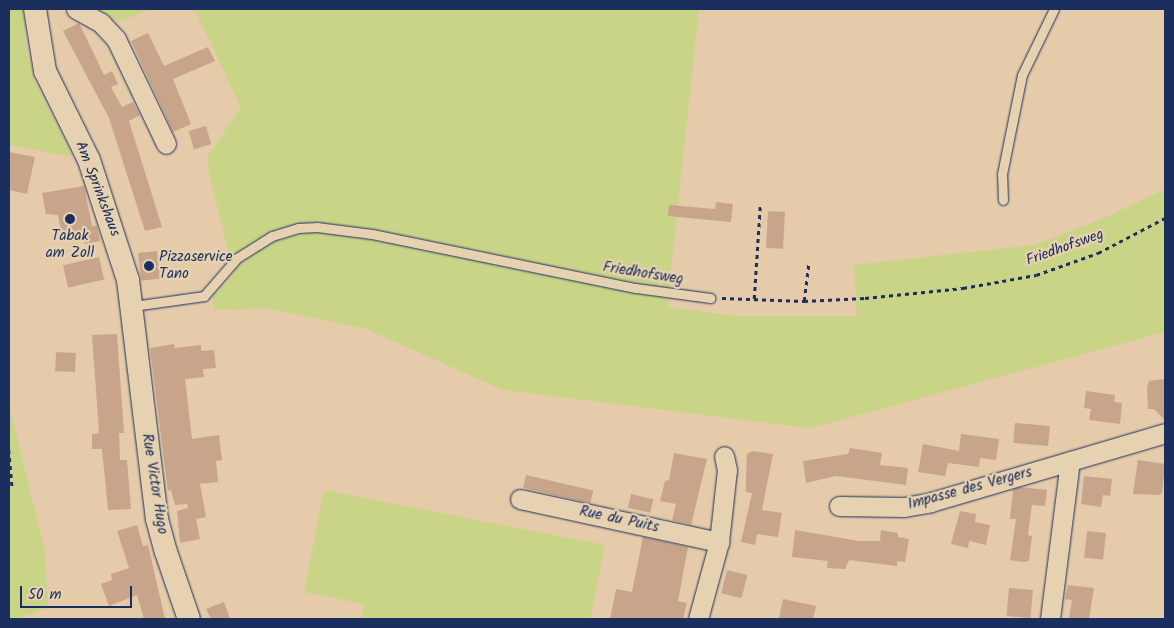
<!DOCTYPE html>
<style>
body{margin:0}
#map{position:relative;width:1174px;height:628px;overflow:hidden;background:#e5cbaa;font-family:Kalam,sans-serif}
div>[style]{position:absolute}
.green>*{inset:0;background:#c9d487}
.building>*{inset:0;background:#c8a48b;transform-origin:0 0}
.path>*{height:2.5px;margin-top:-1.25px;transform-origin:0;background:repeating-linear-gradient(90deg,#1b2f5e 0 4px,transparent 0 8px)}
.roads{filter:drop-shadow(0 0 1px #1b2f5e) drop-shadow(0 0 1px #1b2f5e)}
.service>*{height:9px;margin:-4.5px;padding:0 4.5px;transform-origin:4.5px;border-radius:4.5px;background:#e6d1b0}
.minor>*{height:19px;margin:-9.5px;padding:0 9.5px;transform-origin:9.5px;border-radius:9.5px;background:#e6d1b0}
.tertiary>*{height:22px;margin:-11px;padding:0 11px;transform-origin:11px;border-radius:11px;background:#e6d1b0}
.dots>*{width:14px;height:14px;translate:-50% -50%;box-sizing:border-box;border:2px solid #e6d1b0;border-radius:50%}
span{translate:-50% -50%;white-space:nowrap;text-align:center;line-height:1.15;-webkit-text-stroke:4.5px #e6d1b0;paint-order:stroke}
.street-label{font-size:15px;color:#1b2f5e}
.poi-label{font-size:15px;color:#1b2f5e}
.left{translate:0 -50%;text-align:left}
.frame{position:absolute;inset:0;border:10px solid #1b2f5e;pointer-events:none}
.scale{position:absolute;left:20px;top:586px;width:112px;height:22px;box-sizing:border-box;border:2px solid #1b2f5e;border-top:0;padding-left:6px;font-size:15px;line-height:18px;white-space:nowrap;color:#1b2f5e;-webkit-text-stroke:4px #e6d1b0;paint-order:stroke}
</style>
<div id="map">
<div class="green">
<div style="clip-path:polygon(9px 9px,24px 9px,26px 46px,35px 82px,73px 157px,9px 145px)"></div>
<div style="clip-path:polygon(90px 9px,150px 9px,122px 21px,106px 18px)"></div>
<div style="clip-path:polygon(194px 9px,699px 9px,667px 307px,736px 316px,857px 316px,854px 265px,1034px 245px,1109px 216px,1165px 189px,1165px 332px,811px 428px,503px 390px,366px 329px,266px 308px,214px 310px,212px 297px,234px 274px,208px 169px,208px 156px,241px 107px)"></div>
<div style="clip-path:polygon(9px 405px,45px 551px,48px 608px,16px 619px,9px 619px)"></div>
<div style="clip-path:polygon(324px 490px,605px 545px,590px 619px,361px 619px,364px 604px,304px 592px)"></div>
</div>
<div class="building">
<div style="clip-path:polygon(79px 23px,104px 75px,112px 71px,118px 84px,111px 87px,122px 107px,133px 102px,140px 115px,129px 121px,162px 227px,145px 231px,109px 118px,63px 31px)"></div>
<div style="clip-path:polygon(148px 33px,164px 66px,208px 47px,215px 61px,173px 79px,191px 124px,173px 132px,131px 41px)"></div>
<div style="left:206px;top:126px;width:19px;height:18px;rotate:74deg"></div>
<div style="clip-path:polygon(9px 152px,35px 157px,27px 194px,9px 190px)"></div>
<div style="clip-path:polygon(84px 186px,92px 226px,97px 226px,100px 241px,85px 244px,84px 237px,61px 231px,58px 215px,46px 214px,42px 193px)"></div>
<div style="clip-path:polygon(716px 202px,733px 204px,731px 222px,668px 216px,669px 205px,715px 209px)"></div>
<div style="left:768px;top:211px;width:17px;height:37px;rotate:3deg"></div>
<div style="left:157px;top:251px;width:28px;height:19px;rotate:84deg"></div>
<div style="left:99px;top:257px;width:23px;height:37px;rotate:77deg"></div>
<div style="clip-path:polygon(117px 334px,124px 433px,119px 433px,120px 460px,127px 460px,131px 509px,108px 510px,102px 449px,92px 449px,92px 434px,99px 433px,92px 335px)"></div>
<div style="clip-path:polygon(174px 344px,175px 348px,201px 345px,201px 351px,214px 350px,216px 368px,203px 369px,204px 377px,185px 379px,192px 439px,219px 435px,222px 460px,216px 461px,218px 482px,200px 484px,206px 517px,196px 519px,200px 539px,180px 543px,177px 511px,188px 508px,187px 504px,175px 505px,171px 490px,168px 491px,150px 348px)"></div>
<div style="left:76px;top:353px;width:19px;height:20px;rotate:93deg"></div>
<div style="clip-path:polygon(1165px 379px,1165px 420px,1154px 409px,1148px 409px,1147px 387px,1149px 381px)"></div>
<div style="clip-path:polygon(1086px 391px,1115px 395px,1114px 402px,1122px 403px,1120px 424px,1089px 420px,1091px 409px,1084px 408px)"></div>
<div style="left:1015px;top:423px;width:35px;height:20px;rotate:5deg"></div>
<div style="clip-path:polygon(961px 434px,999px 439px,996px 460px,980px 458px,979px 467px,948px 463px,945px 476px,918px 472px,923px 444px,959px 451px)"></div>
<div style="clip-path:polygon(850px 448px,882px 453px,880px 465px,908px 468px,906px 485px,836px 476px,806px 483px,803px 461px,848px 454px)"></div>
<div style="clip-path:polygon(752px 451px,773px 454px,762px 510px,782px 513px,778px 537px,757px 534px,755px 545px,741px 542px,752px 493px,746px 492px,746px 478px,747px 454px)"></div>
<div style="clip-path:polygon(674px 453px,707px 459px,691px 525px,672px 520px,676px 504px,660px 501px,665px 481px,669px 480px)"></div>
<div style="clip-path:polygon(1138px 460px,1165px 464px,1162px 493px,1158px 495px,1133px 494px)"></div>
<div style="left:526px;top:475px;width:69px;height:13px;rotate:13deg"></div>
<div style="clip-path:polygon(1084px 476px,1112px 479px,1110px 496px,1103px 495px,1101px 507px,1081px 504px)"></div>
<div style="clip-path:polygon(1020px 487px,1047px 490px,1045px 506px,1032px 505px,1028px 535px,1032px 536px,1029px 561px,1024px 562px,1010px 560px,1016px 519px,1010px 519px,1013px 489px)"></div>
<div style="left:631px;top:494px;width:23px;height:14px;rotate:13deg"></div>
<div style="clip-path:polygon(960px 511px,976px 514px,975px 522px,990px 525px,986px 545px,969px 541px,968px 548px,951px 544px)"></div>
<div style="clip-path:polygon(137px 525px,143px 546px,148px 545px,165px 619px,144px 619px,137px 595px,109px 606px,101px 584px,112px 580px,111px 574px,129px 568px,117px 531px)"></div>
<div style="clip-path:polygon(795px 530px,859px 541px,880px 541px,881px 530px,898px 533px,898px 537px,909px 539px,905px 562px,897px 561px,897px 566px,849px 560px,845px 569px,827px 568px,828px 561px,792px 557px)"></div>
<div style="left:1087px;top:531px;width:19px;height:27px;rotate:6deg"></div>
<div style="clip-path:polygon(643px 537px,688px 547px,678px 601px,687px 603px,683px 619px,610px 619px,616px 589px,632px 592px)"></div>
<div style="left:727px;top:570px;width:21px;height:24px;rotate:14deg"></div>
<div style="clip-path:polygon(1068px 585px,1094px 588px,1089px 619px,1069px 619px,1072px 600px,1065px 599px)"></div>
<div style="left:1009px;top:588px;width:24px;height:28px;rotate:5deg"></div>
<div style="clip-path:polygon(783px 599px,816px 606px,813px 619px,779px 619px)"></div>
<div style="clip-path:polygon(224px 602px,230px 619px,211px 619px,206px 609px)"></div>
</div>
<div class="path">
<div style="left:722px;top:298px;width:82px;rotate:2.1deg"></div>
<div style="left:804px;top:301px;width:61px;rotate:-2.8deg"></div>
<div style="left:865px;top:298px;width:99px;rotate:-5.8deg"></div>
<div style="left:963px;top:288px;width:74px;rotate:-10.1deg"></div>
<div style="left:1036px;top:275px;width:66px;rotate:-19.5deg"></div>
<div style="left:1098px;top:253px;width:76px;rotate:-27.6deg"></div>
<div style="left:754px;top:299px;width:93px;rotate:-86.3deg"></div>
<div style="left:804px;top:301px;width:39px;rotate:-83deg"></div>
<div style="left:9px;top:450px;width:38px;rotate:85deg"></div>
</div>
<div class="roads">
<div class="service">
<div style="left:1003px;top:200px;width:26px;rotate:-92deg"></div>
<div style="left:1002px;top:174px;width:101px;rotate:-78.6deg"></div>
<div style="left:1022px;top:75px;width:73px;rotate:-64.1deg"></div>
<div style="left:133px;top:306px;width:72px;rotate:-8deg"></div>
<div style="left:204px;top:296px;width:50px;rotate:-49deg"></div>
<div style="left:237px;top:258px;width:41px;rotate:-32.2deg"></div>
<div style="left:272px;top:236px;width:27px;rotate:-17deg"></div>
<div style="left:298px;top:228px;width:19px;rotate:-3deg"></div>
<div style="left:317px;top:227px;width:55px;rotate:7.3deg"></div>
<div style="left:372px;top:234px;width:269px;rotate:11.6deg"></div>
<div style="left:636px;top:288px;width:75px;rotate:7.7deg"></div>
</div>
<div class="minor">
<div style="left:76px;top:9px;width:29px;rotate:29deg"></div>
<div style="left:101px;top:23px;width:22px;rotate:47deg"></div>
<div style="left:116px;top:39px;width:116px;rotate:64.5deg"></div>
<div style="left:520px;top:499px;width:204px;rotate:12.2deg"></div>
<div style="left:839px;top:506px;width:65px;rotate:0.9deg"></div>
<div style="left:904px;top:507px;width:27px;rotate:-10deg"></div>
<div style="left:931px;top:502px;width:244px;rotate:-16.4deg"></div>
<div style="left:698px;top:619px;width:80px;rotate:-74.7deg"></div>
<div style="left:719px;top:542px;width:72px;rotate:-83.7deg"></div>
<div style="left:727px;top:470px;width:14px;rotate:-102deg"></div>
<div style="left:1050px;top:619px;width:159px;rotate:-82.8deg"></div>
</div>
<div class="tertiary">
<div style="left:35px;top:9px;width:63px;rotate:80.8deg"></div>
<div style="left:45px;top:71px;width:99px;rotate:63.7deg"></div>
<div style="left:89px;top:160px;width:126px;rotate:72deg"></div>
<div style="left:128px;top:280px;width:241px;rotate:83.1deg"></div>
<div style="left:157px;top:519px;width:34px;rotate:75deg"></div>
<div style="left:166px;top:552px;width:71px;rotate:71.1deg"></div>
</div>
</div>
<div class="dots">
<div style="left:70px;top:219px;background:#1b2f5e"></div>
<div style="left:149px;top:266px;background:#1b2f5e"></div>
</div>
<div class="street-label">
<span style="left:97px;top:189px;rotate:69deg">Am Sprinkshaus</span>
<span style="left:1065px;top:248px;rotate:-20deg">Friedhofsweg</span>
<span style="left:643px;top:274px;rotate:9deg">Friedhofsweg</span>
<span style="left:154px;top:484px;rotate:81deg">Rue Victor Hugo</span>
<span style="left:970px;top:489px;rotate:-15deg">Impasse des Vergers</span>
<span style="left:619px;top:520px;rotate:12deg">Rue du Puits</span>
</div>
<div class="poi-label">
<span style="left:70px;top:245px">Tabak<br>am Zoll</span>
<span class="left" style="left:159px;top:266px">Pizzaservice<br>Tano</span>
</div>
<div class="frame"></div>
<div class="scale">50 m</div>
</div>
